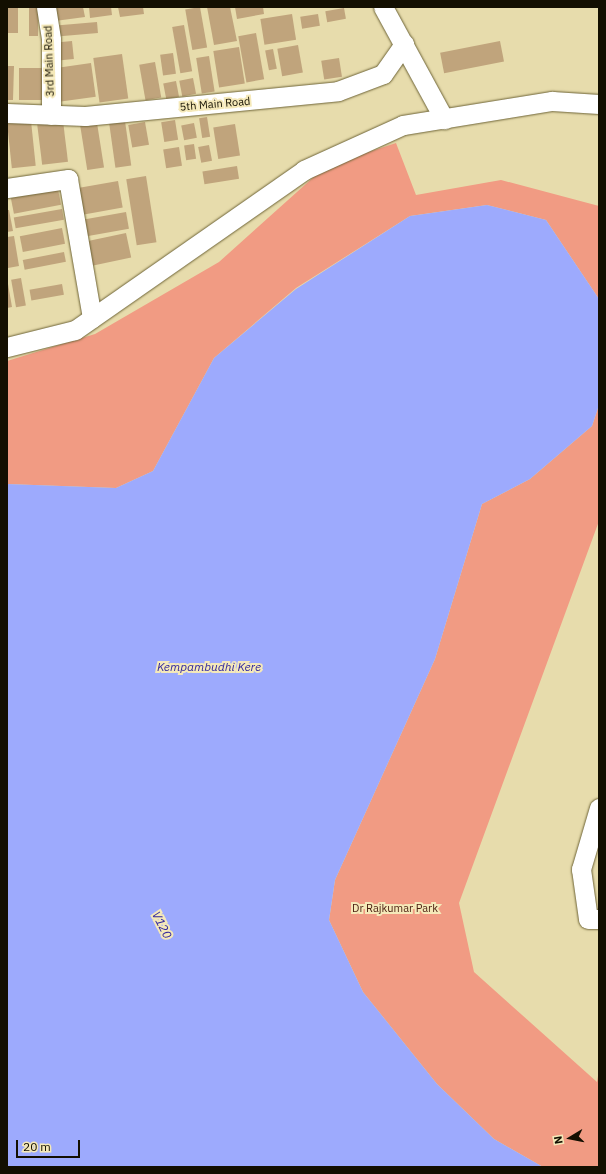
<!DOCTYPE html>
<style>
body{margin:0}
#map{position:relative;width:606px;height:1174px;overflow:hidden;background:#e7dcac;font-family:"IBM Plex Sans",sans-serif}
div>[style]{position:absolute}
.green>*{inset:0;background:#f19b83}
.water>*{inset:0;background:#9daafd}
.building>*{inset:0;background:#c0a47c;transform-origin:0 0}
.roads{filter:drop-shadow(0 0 1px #6e6437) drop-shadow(0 0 1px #6e6437)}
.street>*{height:19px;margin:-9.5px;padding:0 9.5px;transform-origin:9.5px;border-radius:9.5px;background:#fff}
span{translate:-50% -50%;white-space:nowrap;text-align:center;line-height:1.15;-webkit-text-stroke:4px #f5e9b9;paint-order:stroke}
.street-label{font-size:11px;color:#130f01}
.park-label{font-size:11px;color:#481c0f}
.water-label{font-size:12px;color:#31279d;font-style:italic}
.frame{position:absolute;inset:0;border:8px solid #130f01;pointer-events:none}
.north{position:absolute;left:550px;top:1118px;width:40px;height:40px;-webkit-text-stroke:3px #f5e9b9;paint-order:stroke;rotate:260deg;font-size:11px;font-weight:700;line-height:16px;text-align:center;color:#130f01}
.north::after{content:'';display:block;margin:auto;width:14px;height:18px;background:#130f01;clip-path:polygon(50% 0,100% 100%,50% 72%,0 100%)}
.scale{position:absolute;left:16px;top:1140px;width:64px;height:18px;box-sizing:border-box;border:2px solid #130f01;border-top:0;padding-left:5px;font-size:12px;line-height:14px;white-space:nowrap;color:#130f01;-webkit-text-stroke:3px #f5e9b9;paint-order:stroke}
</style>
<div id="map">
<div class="green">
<div style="clip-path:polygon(396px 143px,416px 195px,501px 180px,599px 206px,599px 299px,546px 220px,487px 205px,410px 216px,296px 288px,214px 358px,153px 471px,116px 488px,7px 484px,7px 361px,95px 334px,219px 262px,326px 166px)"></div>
<div style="clip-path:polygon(599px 405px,599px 521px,459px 903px,474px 972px,597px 1082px,599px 1070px,599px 1167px,543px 1167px,494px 1139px,437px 1084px,363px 992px,329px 920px,335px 880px,435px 659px,482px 504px,530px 479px,592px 426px)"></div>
</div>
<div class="water">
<div style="clip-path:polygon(487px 205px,546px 220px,599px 299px,599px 405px,592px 426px,530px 479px,482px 504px,435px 659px,335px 880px,329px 920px,363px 992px,437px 1084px,494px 1139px,543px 1167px,7px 1167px,7px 484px,116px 488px,153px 471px,214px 358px,296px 289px,410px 216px)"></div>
</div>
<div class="building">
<div style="left:7px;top:7px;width:11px;height:26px"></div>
<div style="left:29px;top:7px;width:9px;height:29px"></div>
<div style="clip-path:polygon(53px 7px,83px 7px,85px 17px,55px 21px)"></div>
<div style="clip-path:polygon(89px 7px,111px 7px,112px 15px,90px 18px)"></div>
<div style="clip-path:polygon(118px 7px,143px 7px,144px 14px,120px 17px)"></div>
<div style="left:200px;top:7px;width:41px;height:15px;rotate:80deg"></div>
<div style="clip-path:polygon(207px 7px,230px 7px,237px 41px,214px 45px)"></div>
<div style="clip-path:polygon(235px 7px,263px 7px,264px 14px,237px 19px)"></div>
<div style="left:344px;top:8px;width:11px;height:19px;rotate:80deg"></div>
<div style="left:292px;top:14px;width:26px;height:32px;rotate:81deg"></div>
<div style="left:318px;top:14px;width:12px;height:18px;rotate:81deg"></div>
<div style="left:97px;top:22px;width:11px;height:38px;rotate:85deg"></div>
<div style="left:184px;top:25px;width:47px;height:12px;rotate:80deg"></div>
<div style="left:256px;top:33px;width:47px;height:18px;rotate:80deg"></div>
<div style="left:72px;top:41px;width:18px;height:13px;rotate:84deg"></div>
<div style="left:500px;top:41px;width:21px;height:61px;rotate:79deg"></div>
<div style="left:298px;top:45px;width:28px;height:21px;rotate:80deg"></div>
<div style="left:239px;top:47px;width:37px;height:26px;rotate:81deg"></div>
<div style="left:273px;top:49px;width:20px;height:8px;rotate:79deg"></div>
<div style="left:173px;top:53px;width:21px;height:13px;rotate:82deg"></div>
<div style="left:122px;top:54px;width:45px;height:29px;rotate:82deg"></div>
<div style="left:209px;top:56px;width:36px;height:13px;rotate:81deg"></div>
<div style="left:339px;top:58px;width:19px;height:18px;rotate:81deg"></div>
<div style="left:155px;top:62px;width:36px;height:16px;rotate:80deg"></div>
<div style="left:91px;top:63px;width:34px;height:37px;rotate:82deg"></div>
<div style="clip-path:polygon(7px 66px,14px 66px,13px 100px,7px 100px)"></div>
<div style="left:19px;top:68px;width:23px;height:32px"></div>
<div style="left:193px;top:78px;width:16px;height:14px;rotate:79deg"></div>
<div style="left:176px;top:81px;width:16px;height:13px;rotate:79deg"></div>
<div style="left:207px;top:117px;width:20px;height:8px;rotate:81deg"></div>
<div style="left:175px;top:120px;width:20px;height:14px;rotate:81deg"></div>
<div style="left:31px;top:121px;width:45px;height:24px;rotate:84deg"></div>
<div style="left:63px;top:121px;width:41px;height:26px;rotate:83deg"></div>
<div style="left:125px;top:121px;width:45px;height:16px;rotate:82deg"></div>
<div style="left:145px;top:122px;width:23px;height:17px;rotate:80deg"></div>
<div style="left:97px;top:123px;width:45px;height:17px;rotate:81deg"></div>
<div style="left:194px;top:123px;width:15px;height:13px;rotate:79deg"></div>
<div style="left:235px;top:124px;width:32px;height:22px;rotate:81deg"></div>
<div style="left:194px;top:144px;width:15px;height:10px;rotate:82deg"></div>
<div style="left:209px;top:145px;width:16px;height:11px;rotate:79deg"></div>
<div style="left:179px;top:147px;width:19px;height:16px;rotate:81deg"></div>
<div style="left:237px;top:166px;width:13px;height:35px;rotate:81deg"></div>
<div style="left:146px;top:176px;width:67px;height:20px;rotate:81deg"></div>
<div style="left:118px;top:181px;width:27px;height:42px;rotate:80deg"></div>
<div style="left:58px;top:189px;width:16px;height:48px;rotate:79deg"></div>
<div style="left:62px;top:209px;width:11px;height:49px;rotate:80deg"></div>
<div style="clip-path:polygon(7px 210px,9px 210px,13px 231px,7px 232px)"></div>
<div style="left:126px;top:212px;width:17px;height:47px;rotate:80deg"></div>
<div style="left:62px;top:228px;width:16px;height:43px;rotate:79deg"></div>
<div style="left:126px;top:233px;width:25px;height:46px;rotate:78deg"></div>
<div style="clip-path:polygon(14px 236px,19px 266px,8px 268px,7px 237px)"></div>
<div style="left:64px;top:252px;width:10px;height:42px;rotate:79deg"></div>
<div style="left:21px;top:278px;width:28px;height:10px;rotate:80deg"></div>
<div style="clip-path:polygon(8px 284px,12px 307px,7px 308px,7px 285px)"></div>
<div style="left:62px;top:284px;width:11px;height:33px;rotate:80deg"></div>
</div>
<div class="roads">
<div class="street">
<div style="left:46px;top:7px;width:33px;rotate:81deg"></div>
<div style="left:51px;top:40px;width:75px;rotate:90deg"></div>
<div style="left:383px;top:7px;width:128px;rotate:61.4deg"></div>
<div style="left:7px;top:113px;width:78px;rotate:2.2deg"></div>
<div style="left:85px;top:116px;width:254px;rotate:-5.6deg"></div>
<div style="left:338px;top:91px;width:48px;rotate:-20.7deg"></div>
<div style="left:383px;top:74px;width:37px;rotate:-55deg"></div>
<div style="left:7px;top:188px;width:62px;rotate:-8.4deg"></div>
<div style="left:68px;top:179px;width:141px;rotate:80.2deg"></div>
<div style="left:7px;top:347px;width:70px;rotate:-14deg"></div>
<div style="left:75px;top:330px;width:279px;rotate:-34.9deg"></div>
<div style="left:304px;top:170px;width:109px;rotate:-24.4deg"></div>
<div style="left:403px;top:125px;width:151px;rotate:-9.2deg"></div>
<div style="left:552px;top:101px;width:47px;rotate:3.7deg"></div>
<div style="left:599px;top:808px;width:64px;rotate:106.4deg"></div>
<div style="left:581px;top:869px;width:50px;rotate:82deg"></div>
<div style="left:588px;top:919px;width:11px"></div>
</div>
</div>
<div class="street-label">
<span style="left:49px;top:61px;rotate:-92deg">3rd Main Road</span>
<span style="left:215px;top:104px;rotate:-5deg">5th Main Road</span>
</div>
<div class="park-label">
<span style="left:395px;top:908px">Dr Rajkumar Park</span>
</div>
<div class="water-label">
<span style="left:209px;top:667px">Kempambudhi Kere</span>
<span style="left:162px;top:925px;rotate:63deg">V120</span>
</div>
<div class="frame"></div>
<div class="north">N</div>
<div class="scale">20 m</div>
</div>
